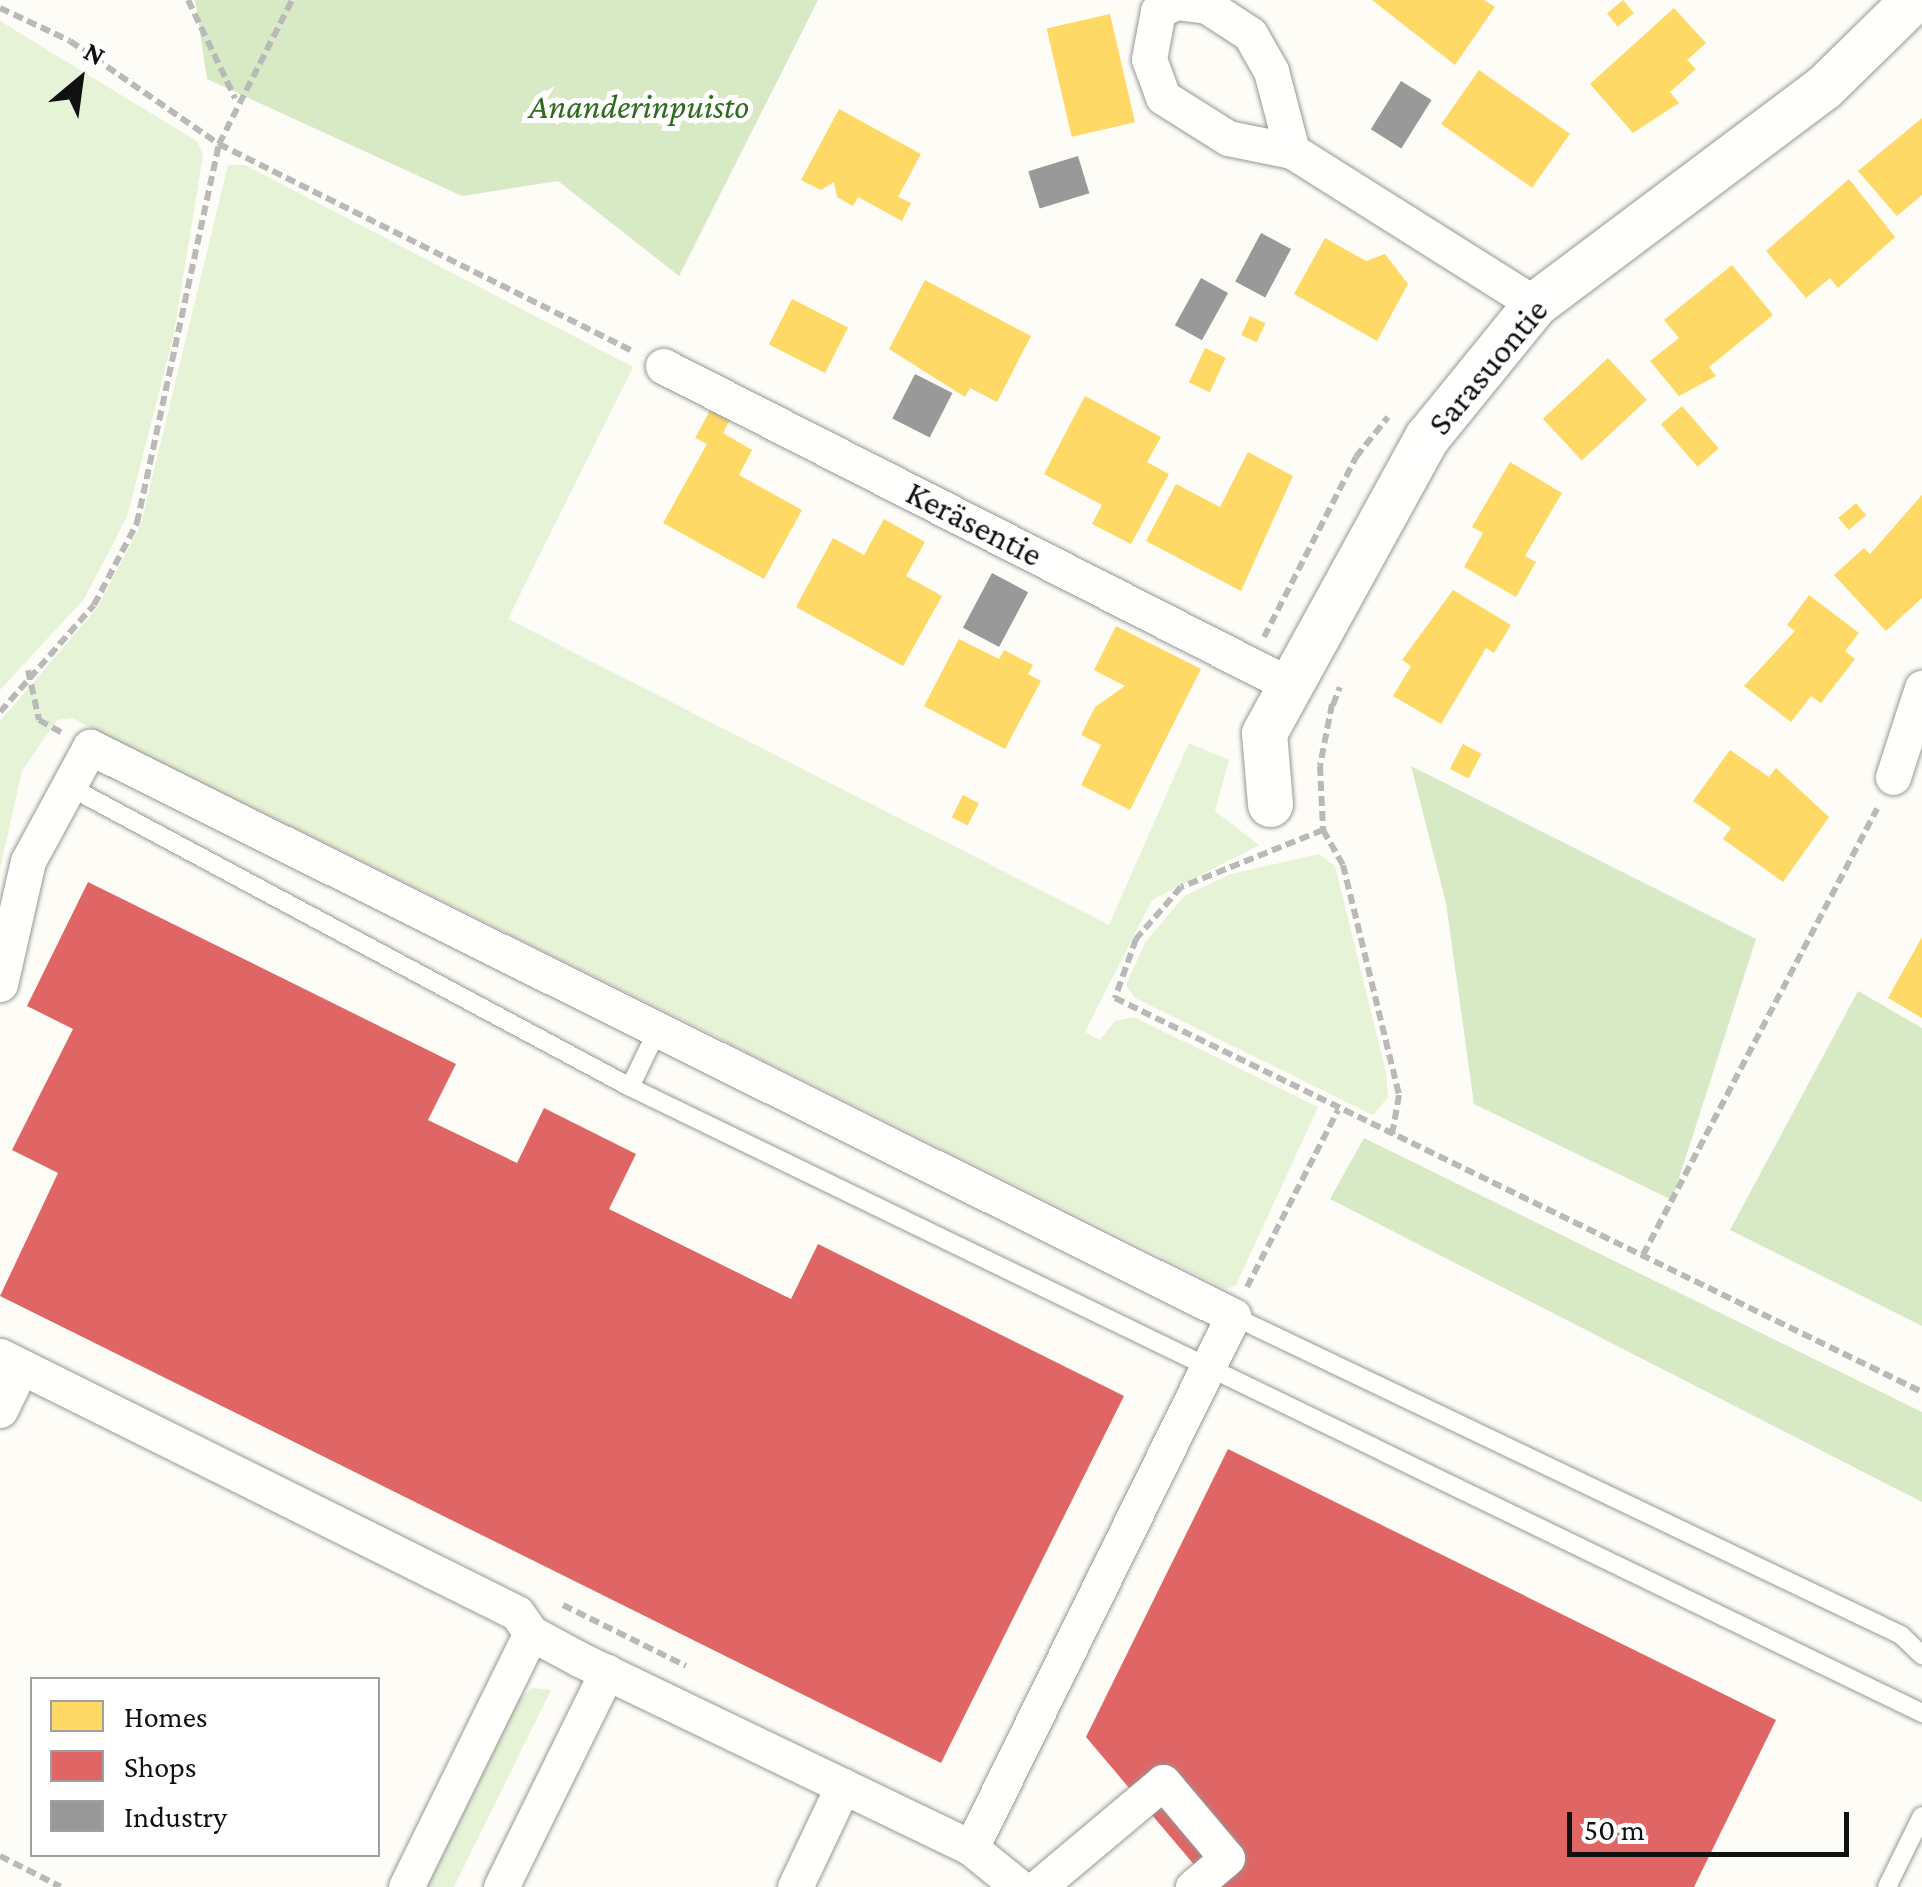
<!DOCTYPE html>
<meta charset="utf-8">
<style>
body{margin:0}
#map{position:relative;width:1922px;height:1887px;overflow:hidden;background:#fdfcf7;font-family:"Crimson Pro",serif}
div>[style]{position:absolute}
.green>*{inset:0;background:#e7f3d7}
.forest>*{inset:0;background:#d8eac5}
.homes>*{inset:0;background:#ffd966;transform-origin:0 0}
.shops>*{inset:0;background:#e06666}
.industry>*{inset:0;background:#999;transform-origin:0 0}
.path>*{height:6px;margin-top:-3px;transform-origin:0;background:repeating-linear-gradient(90deg,#b9b9b8 0 10px,transparent 0 15px)}
.roads{filter:drop-shadow(0 0 2px #979795) drop-shadow(0 0 2px #979795)}
.service>*{height:18px;margin:-9px;padding:0 9px;transform-origin:9px;border-radius:9px;background:#fffffe}
.minor>*{height:35px;margin:-17.5px;padding:0 17.5px;transform-origin:17.5px;border-radius:17.5px;background:#fffffe}
.tertiary>*{height:45px;margin:-22.5px;padding:0 22.5px;transform-origin:22.5px;border-radius:22.5px;background:#fffffe}
span{translate:-50% -50%;white-space:nowrap;text-align:center;line-height:1.15;-webkit-text-stroke:10px #fff;paint-order:stroke}
.park-label{font-size:35px;color:#2f6b1f;font-style:italic}
.street-label{font-size:35px;color:#111}
.legend{position:absolute;left:30px;top:1677px;width:350px;height:180px;box-sizing:border-box;background:#fff;border:2px solid #a0a0a0;margin:0;padding:12px 18px;list-style:none;font-size:30px;color:#111}
.legend li{display:flex;align-items:center;gap:20px;height:50px}
.legend b{width:50px;border:2px solid #a0a0a0}
.north{position:absolute;left:30px;top:30px;width:100px;height:100px;-webkit-text-stroke:8px #fff;paint-order:stroke;rotate:29deg;font-size:28px;font-weight:700;line-height:40px;text-align:center;color:#111}
.north::after{content:'';display:block;margin:auto;width:35px;height:45px;background:#111;clip-path:polygon(50% 0,100% 100%,50% 72%,0 100%)}
.scale{position:absolute;left:1567px;top:1812px;width:282px;height:45px;box-sizing:border-box;border:5px solid #111;border-top:0;padding-left:12px;font-size:30px;line-height:35px;white-space:nowrap;color:#111;-webkit-text-stroke:8px #fff;paint-order:stroke}
</style>
<div id="map">
<div class="green">
<div style="clip-path:polygon(0 21px,198px 142px,203px 156px,173px 338px,127px 517px,84px 599px,0 690px)"></div>
<div style="clip-path:polygon(228px 165px,245px 165px,633px 367px,508px 619px,1109px 925px,1189px 743px,1229px 760px,1215px 811px,1259px 845px,1152px 900px,1085px 1032px,1100px 1040px,1115px 1021px,1134px 1017px,1318px 1107px,1236px 1285px,1226px 1289px,72px 718px,57px 720px,22px 771px,0 869px,0 721px,97px 608px,141px 524px)"></div>
<div style="clip-path:polygon(1319px 854px,1335px 866px,1386px 1072px,1388px 1097px,1373px 1115px,1135px 998px,1126px 985px,1145px 943px,1184px 896px,1231px 874px)"></div>
<div style="clip-path:polygon(533px 1688px,551px 1690px,454px 1887px,426px 1887px,519px 1698px)"></div>
</div>
<div class="forest">
<div style="clip-path:polygon(195px 0,818px 0,679px 276px,558px 181px,462px 196px,207px 79px)"></div>
<div style="clip-path:polygon(1411px 766px,1756px 939px,1672px 1200px,1474px 1104px,1446px 903px)"></div>
<div style="clip-path:polygon(1858px 991px,1922px 1028px,1922px 1326px,1730px 1230px)"></div>
<div style="clip-path:polygon(1364px 1138px,1922px 1412px,1922px 1502px,1330px 1199px)"></div>
</div>
<div class="homes">
<div style="clip-path:polygon(1372px 0,1484px 0,1495px 7px,1455px 65px)"></div>
<div style="left:1623px;top:0;width:17px;height:21px;rotate:50deg"></div>
<div style="clip-path:polygon(1674px 8px,1706px 43px,1687px 60px,1696px 69px,1670px 92px,1679px 103px,1633px 133px,1590px 84px)"></div>
<div style="left:1110px;top:14px;width:111px;height:65px;rotate:77deg"></div>
<div style="left:1479px;top:70px;width:111px;height:66px;rotate:35deg"></div>
<div style="clip-path:polygon(839px 109px,921px 154px,898px 197px,911px 203px,902px 221px,858px 197px,853px 206px,837px 197px,834px 182px,821px 190px,801px 180px)"></div>
<div style="clip-path:polygon(1922px 118px,1922px 195px,1897px 216px,1858px 171px)"></div>
<div style="clip-path:polygon(1849px 179px,1895px 237px,1838px 288px,1830px 278px,1806px 298px,1766px 251px)"></div>
<div style="clip-path:polygon(1325px 238px,1366px 261px,1385px 254px,1408px 284px,1377px 341px,1294px 294px)"></div>
<div style="clip-path:polygon(1732px 265px,1773px 315px,1709px 367px,1716px 376px,1679px 396px,1650px 361px,1679px 338px,1664px 320px)"></div>
<div style="clip-path:polygon(925px 280px,1031px 336px,997px 402px,970px 388px,965px 397px,889px 349px)"></div>
<div style="left:792px;top:299px;width:63px;height:51px;rotate:27deg"></div>
<div style="left:1250px;top:316px;width:17px;height:21px;rotate:25deg"></div>
<div style="left:1205px;top:348px;width:23px;height:38px;rotate:25deg"></div>
<div style="left:1608px;top:358px;width:57px;height:89px;rotate:47deg"></div>
<div style="clip-path:polygon(1085px 396px,1161px 437px,1147px 462px,1169px 474px,1131px 544px,1092px 524px,1102px 505px,1044px 474px)"></div>
<div style="left:1682px;top:406px;width:56px;height:28px;rotate:49deg"></div>
<div style="clip-path:polygon(712px 407px,731px 418px,723px 433px,752px 450px,739px 475px,802px 510px,764px 579px,663px 523px,707px 444px,695px 438px)"></div>
<div style="clip-path:polygon(1248px 452px,1293px 476px,1241px 591px,1146px 541px,1176px 484px,1220px 507px)"></div>
<div style="clip-path:polygon(1510px 462px,1562px 493px,1525px 556px,1536px 562px,1516px 597px,1464px 567px,1483px 533px,1472px 527px)"></div>
<div style="clip-path:polygon(1922px 495px,1922px 598px,1886px 631px,1834px 575px,1864px 548px,1870px 554px)"></div>
<div style="left:1856px;top:503px;width:16px;height:23px;rotate:50deg"></div>
<div style="clip-path:polygon(884px 519px,925px 542px,906px 576px,942px 596px,903px 666px,796px 607px,833px 538px,864px 555px)"></div>
<div style="clip-path:polygon(1453px 590px,1511px 625px,1494px 653px,1486px 648px,1441px 724px,1393px 696px,1411px 666px,1402px 660px)"></div>
<div style="clip-path:polygon(1809px 595px,1859px 633px,1845px 651px,1855px 659px,1821px 703px,1811px 696px,1791px 722px,1744px 686px,1795px 631px,1787px 625px)"></div>
<div style="clip-path:polygon(1116px 626px,1201px 669px,1130px 810px,1081px 785px,1101px 745px,1081px 735px,1095px 707px,1125px 686px,1094px 670px)"></div>
<div style="clip-path:polygon(959px 639px,999px 659px,1004px 650px,1033px 665px,1028px 674px,1041px 681px,1005px 749px,924px 706px)"></div>
<div style="left:1463px;top:744px;width:21px;height:28px;rotate:28deg"></div>
<div style="clip-path:polygon(1730px 750px,1769px 777px,1776px 768px,1829px 817px,1783px 882px,1723px 839px,1731px 828px,1693px 801px)"></div>
<div style="left:963px;top:795px;width:18px;height:25px;rotate:27deg"></div>
<div style="clip-path:polygon(1922px 937px,1922px 1018px,1888px 998px)"></div>
</div>
<div class="shops">
<div style="clip-path:polygon(88px 882px,456px 1064px,428px 1120px,517px 1163px,544px 1108px,636px 1154px,609px 1209px,791px 1299px,818px 1244px,1124px 1396px,941px 1763px,0 1296px,58px 1173px,12px 1150px,73px 1029px,27px 1006px)"></div>
<div style="clip-path:polygon(1228px 1449px,1776px 1720px,1694px 1887px,1213px 1887px,1086px 1737px)"></div>
</div>
<div class="industry">
<div style="left:1401px;top:81px;width:36px;height:57px;rotate:32deg"></div>
<div style="left:1078px;top:156px;width:39px;height:52px;rotate:73deg"></div>
<div style="left:1261px;top:233px;width:34px;height:55px;rotate:28deg"></div>
<div style="left:1201px;top:278px;width:31px;height:54px;rotate:29deg"></div>
<div style="left:915px;top:374px;width:42px;height:50px;rotate:27deg"></div>
<div style="left:992px;top:573px;width:41px;height:62px;rotate:28deg"></div>
</div>
<div class="path">
<div style="left:188px;top:0;width:109px;rotate:64.4deg"></div>
<div style="left:0;top:8px;width:77px;rotate:25.2deg"></div>
<div style="left:70px;top:41px;width:181px;rotate:34.7deg"></div>
<div style="left:219px;top:144px;width:465px;rotate:26.6deg"></div>
<div style="left:1264px;top:637px;width:202px;rotate:-62.9deg"></div>
<div style="left:1356px;top:457px;width:51px;rotate:-51.3deg"></div>
<div style="left:28px;top:670px;width:51px;rotate:77.6deg"></div>
<div style="left:39px;top:720px;width:26px;rotate:29deg"></div>
<div style="left:1332px;top:704px;width:63px;rotate:101deg"></div>
<div style="left:1320px;top:766px;width:64px;rotate:87.3deg"></div>
<div style="left:1323px;top:830px;width:40px;rotate:60.3deg"></div>
<div style="left:1343px;top:865px;width:237px;rotate:76.3deg"></div>
<div style="left:1399px;top:1095px;width:40px;rotate:100deg"></div>
<div style="left:1333px;top:705px;width:19px;rotate:-69deg"></div>
<div style="left:0;top:712px;width:142px;rotate:-48.7deg"></div>
<div style="left:94px;top:605px;width:93px;rotate:-62.3deg"></div>
<div style="left:137px;top:523px;width:388px;rotate:-77.8deg"></div>
<div style="left:219px;top:144px;width:161px;rotate:-63.1deg"></div>
<div style="left:1323px;top:830px;width:153px;rotate:158.1deg"></div>
<div style="left:1181px;top:887px;width:69px;rotate:130.9deg"></div>
<div style="left:1136px;top:939px;width:63px;rotate:109.6deg"></div>
<div style="left:1115px;top:998px;width:898px;rotate:26.02deg"></div>
<div style="left:1643px;top:1255px;width:504px;rotate:-62.32deg"></div>
<div style="left:1247px;top:1287px;width:199px;rotate:-62.8deg"></div>
<div style="left:563px;top:1605px;width:137px;rotate:26.4deg"></div>
<div style="left:0;top:1856px;width:68px;rotate:26.9deg"></div>
</div>
<div class="roads">
<div class="service">
<div style="left:68px;top:786px;width:638px;rotate:28.17deg"></div>
<div style="left:630px;top:1087px;width:1436px;rotate:25.85deg"></div>
<div style="left:630px;top:1087px;width:64px;rotate:-64.2deg"></div>
<div style="left:1233px;top:1316px;width:740px;rotate:25.53deg"></div>
<div style="left:1901px;top:1635px;width:29px;rotate:44deg"></div>
<div style="left:1887px;top:1887px;width:79px;rotate:-63.8deg"></div>
</div>
<div class="minor">
<div style="left:1292px;top:151px;width:65px;rotate:-168.5deg"></div>
<div style="left:1228px;top:138px;width:77px;rotate:-147.8deg"></div>
<div style="left:1163px;top:97px;width:40px;rotate:-110.2deg"></div>
<div style="left:1149px;top:59px;width:49px;rotate:-79.4deg"></div>
<div style="left:1158px;top:11px;width:20px;rotate:-27deg"></div>
<div style="left:1176px;top:2px;width:31px;rotate:7deg"></div>
<div style="left:1207px;top:6px;width:51px;rotate:33.1deg"></div>
<div style="left:1250px;top:34px;width:43px;rotate:60.4deg"></div>
<div style="left:1271px;top:71px;width:83px;rotate:75.3deg"></div>
<div style="left:1292px;top:151px;width:287px;rotate:32.2deg"></div>
<div style="left:663px;top:366px;width:699px;rotate:26.97deg"></div>
<div style="left:1893px;top:777px;width:94px;rotate:-72deg"></div>
<div style="left:0;top:984px;width:126px;rotate:-77.2deg"></div>
<div style="left:28px;top:861px;width:130px;rotate:-61.5deg"></div>
<div style="left:90px;top:747px;width:1277px;rotate:26.46deg"></div>
<div style="left:1233px;top:1316px;width:593px;rotate:116.22deg"></div>
<div style="left:0;top:1356px;width:577px;rotate:26.43deg"></div>
<div style="left:517px;top:1613px;width:24px;rotate:55deg"></div>
<div style="left:531px;top:1633px;width:55px;rotate:28.4deg"></div>
<div style="left:579px;top:1659px;width:435px;rotate:25.7deg"></div>
<div style="left:971px;top:1848px;width:62px;rotate:39.1deg"></div>
<div style="left:0;top:1410px;width:48px;rotate:-64deg"></div>
<div style="left:406px;top:1887px;width:283px;rotate:-63.8deg"></div>
<div style="left:501px;top:1887px;width:240px;rotate:-63.8deg"></div>
<div style="left:795px;top:1887px;width:112px;rotate:-64.6deg"></div>
<div style="left:1038px;top:1887px;width:163px;rotate:-40deg"></div>
<div style="left:1163px;top:1782px;width:99px;rotate:49.9deg"></div>
<div style="left:1227px;top:1858px;width:45px;rotate:139.5deg"></div>
</div>
<div class="tertiary">
<div style="left:1270px;top:804px;width:71px;rotate:-94.8deg"></div>
<div style="left:1264px;top:733px;width:338px;rotate:-61.2deg"></div>
<div style="left:1427px;top:437px;width:171px;rotate:-50.9deg"></div>
<div style="left:1535px;top:304px;width:360px;rotate:-36.9deg"></div>
<div style="left:1823px;top:88px;width:126px;rotate:-44.4deg"></div>
</div>
</div>
<div class="park-label">
<span style="left:639px;top:107px">Ananderinpuisto</span>
</div>
<div class="street-label">
<span style="left:1488px;top:367px;rotate:-50deg">Sarasuontie</span>
<span style="left:974px;top:524px;rotate:27deg">Keräsentie</span>
</div>
<ul class="legend">
<li><b style="height:28px;background:#ffd966"></b>Homes</li>
<li><b style="height:28px;background:#e06666"></b>Shops</li>
<li><b style="height:28px;background:#999"></b>Industry</li>
</ul>
<div class="north">N</div>
<div class="scale">50 m</div>
</div>
